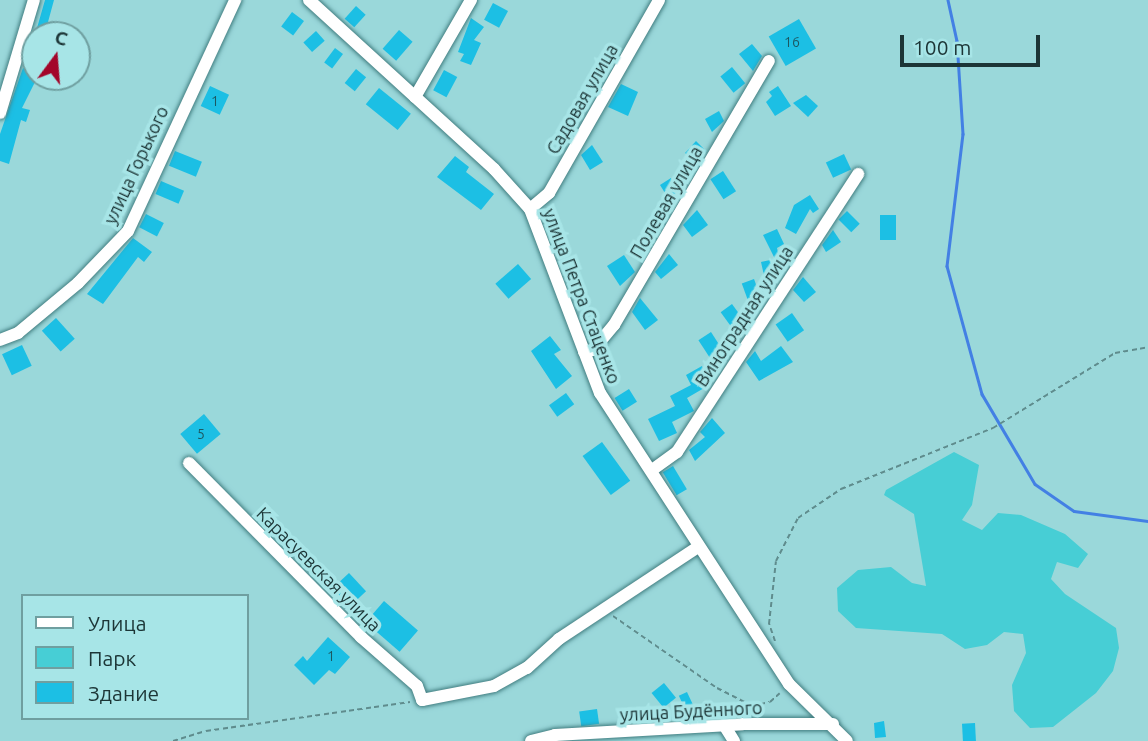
<!DOCTYPE html>
<meta charset="utf-8">
<style>
body{margin:0}
#map{position:relative;width:1148px;height:741px;overflow:hidden;background:#9ad8da;font-family:Ubuntu,sans-serif}
div>[style]{position:absolute}
.green>*{inset:0;background:#47ced5}
.stream>*{height:2.5px;margin:-1.25px;padding:0 1.25px;transform-origin:1.25px;border-radius:1.25px;background:#4380e4}
.building>*{inset:0;background:#1cbfe4;transform-origin:0 0}
.path>*{height:2px;margin-top:-1px;transform-origin:0;background:repeating-linear-gradient(90deg,#5f8c8d 0 5px,transparent 0 8.5px)}
.roads{filter:drop-shadow(0 0 2px #417d80) drop-shadow(0 0 2px #417d80)}
.minor>*{height:12px;margin:-6px;padding:0 6px;transform-origin:6px;border-radius:6px;background:#fff}
span{translate:-50% -50%;white-space:nowrap;text-align:center;line-height:1.15;-webkit-text-stroke:7px #a7e5e7;paint-order:stroke}
.number-label{font-size:14px;color:#1c5862}
.number-label span{-webkit-text-stroke-width:0}
.street-label{font-size:18px;color:#1c3536}
.legend{position:absolute;left:21px;top:594px;width:228px;height:126px;box-sizing:border-box;background:#a7e5e7;border:2px solid #6f9fa0;margin:0;padding:9px 12px;list-style:none;font-size:21px;color:#1c3536}
.legend li{display:flex;align-items:center;gap:14px;height:35px}
.legend b{width:35px;border:2px solid #6f9fa0}
.north{position:absolute;left:21px;top:21px;width:70px;height:70px;box-sizing:border-box;background:#a7e5e7;border:2px solid #6f9fa0;border-radius:50%;rotate:16deg;font-size:19px;font-weight:700;line-height:28px;text-align:center;color:#1c3536}
.north::after{content:'';display:block;margin:auto;width:24px;height:32px;background:#a3052a;clip-path:polygon(50% 0,100% 100%,50% 72%,0 100%)}
.scale{position:absolute;left:900px;top:35px;width:140px;height:32px;box-sizing:border-box;border:4px solid #1c3536;border-top:0;padding-left:9px;font-size:21px;line-height:24px;white-space:nowrap;color:#1c3536;-webkit-text-stroke:5px #a7e5e7;paint-order:stroke}
</style>
<div id="map">
<div class="green">
<div style="clip-path:polygon(954px 452px,979px 465px,972px 505px,962px 520px,982px 530px,998px 513px,1021px 515px,1065px 534px,1088px 554px,1078px 568px,1057px 562px,1051px 579px,1065px 594px,1116px 628px,1119px 648px,1113px 671px,1096px 693px,1053px 727px,1030px 728px,1014px 711px,1012px 685px,1026px 653px,1023px 634px,1004px 632px,987px 645px,965px 649px,942px 634px,856px 628px,838px 611px,837px 588px,858px 570px,891px 567px,912px 583px,926px 586px,914px 514px,884px 495px,886px 490px)"></div>
</div>
<div class="stream">
<div style="left:948px;top:0;width:42px;rotate:77.6deg"></div>
<div style="left:957px;top:41px;width:93px;rotate:86.3deg"></div>
<div style="left:963px;top:134px;width:133px;rotate:96.9deg"></div>
<div style="left:947px;top:266px;width:133px;rotate:74.7deg"></div>
<div style="left:982px;top:394px;width:104px;rotate:59.5deg"></div>
<div style="left:1035px;top:484px;width:47px;rotate:34.7deg"></div>
<div style="left:1074px;top:511px;width:75px;rotate:7.7deg"></div>
</div>
<div class="building">
<div style="clip-path:polygon(45px 0,54px 0,48px 22px,53px 24px,49px 35px,35px 35px)"></div>
<div style="left:493px;top:3px;width:17px;height:19px;rotate:28deg"></div>
<div style="left:356px;top:6px;width:13px;height:17px;rotate:42deg"></div>
<div style="left:292px;top:12px;width:15px;height:18px;rotate:37deg"></div>
<div style="clip-path:polygon(471px 18px,484px 27px,474px 40px,481px 43px,471px 65px,460px 61px,464px 54px,458px 52px)"></div>
<div style="left:799px;top:19px;width:34px;height:35px;rotate:60deg"></div>
<div style="left:399px;top:30px;width:18px;height:25px;rotate:41deg"></div>
<div style="left:316px;top:31px;width:13px;height:17px;rotate:48deg"></div>
<div style="clip-path:polygon(752px 44px,762px 56px,753px 71px,739px 54px)"></div>
<div style="left:335px;top:48px;width:10px;height:18px;rotate:37deg"></div>
<div style="left:732px;top:67px;width:21px;height:15px;rotate:51deg"></div>
<div style="clip-path:polygon(23px 68px,35px 72px,35px 82px,22px 108px,30px 110px,26px 122px,21px 120px,9px 164px,0 161px,0 134px)"></div>
<div style="left:356px;top:69px;width:13px;height:18px;rotate:39deg"></div>
<div style="left:444px;top:70px;width:15px;height:23px;rotate:28deg"></div>
<div style="clip-path:polygon(621px 84px,638px 92px,628px 116px,608px 107px)"></div>
<div style="left:210px;top:86px;width:21px;height:22px;rotate:25deg"></div>
<div style="clip-path:polygon(778px 86px,791px 106px,775px 116px,766px 102px,772px 96px,769px 92px)"></div>
<div style="left:379px;top:88px;width:41px;height:21px;rotate:39deg"></div>
<div style="clip-path:polygon(806px 95px,818px 106px,808px 117px,793px 103px)"></div>
<div style="clip-path:polygon(719px 111px,724px 121px,712px 132px,705px 119px)"></div>
<div style="clip-path:polygon(696px 141px,706px 151px,698px 165px,685px 153px)"></div>
<div style="clip-path:polygon(592px 145px,603px 162px,590px 170px,581px 155px)"></div>
<div style="left:175px;top:151px;width:29px;height:16px;rotate:22deg"></div>
<div style="left:844px;top:154px;width:17px;height:20px;rotate:65deg"></div>
<div style="clip-path:polygon(455px 156px,469px 167px,466px 172px,494px 194px,481px 210px,437px 177px)"></div>
<div style="left:723px;top:171px;width:24px;height:15px;rotate:57deg"></div>
<div style="left:671px;top:178px;width:19px;height:13px;rotate:58deg"></div>
<div style="left:161px;top:181px;width:25px;height:14px;rotate:23deg"></div>
<div style="clip-path:polygon(810px 195px,819px 209px,813px 213px,810px 209px,796px 234px,785px 228px,794px 205px)"></div>
<div style="clip-path:polygon(697px 210px,708px 225px,692px 237px,683px 225px)"></div>
<div style="left:847px;top:211px;width:18px;height:12px;rotate:45deg"></div>
<div style="left:146px;top:214px;width:20px;height:15px;rotate:27deg"></div>
<div style="left:880px;top:215px;width:16px;height:25px"></div>
<div style="clip-path:polygon(777px 229px,784px 244px,777px 248px,783px 274px,765px 280px,761px 262px,775px 259px,763px 235px)"></div>
<div style="clip-path:polygon(833px 230px,841px 242px,826px 252px,822px 245px)"></div>
<div style="clip-path:polygon(133px 238px,152px 252px,144px 262px,138px 257px,103px 304px,87px 294px)"></div>
<div style="clip-path:polygon(669px 254px,678px 265px,661px 279px,655px 272px)"></div>
<div style="clip-path:polygon(624px 255px,635px 272px,620px 286px,607px 266px)"></div>
<div style="left:518px;top:264px;width:20px;height:30px;rotate:49deg"></div>
<div style="clip-path:polygon(803px 277px,816px 292px,804px 302px,793px 290px)"></div>
<div style="left:754px;top:279px;width:23px;height:13px;rotate:70deg"></div>
<div style="clip-path:polygon(640px 298px,658px 320px,645px 330px,632px 312px)"></div>
<div style="left:732px;top:304px;width:22px;height:14px;rotate:54deg"></div>
<div style="left:792px;top:313px;width:21px;height:20px;rotate:55deg"></div>
<div style="left:56px;top:318px;width:28px;height:19px;rotate:48deg"></div>
<div style="left:711px;top:332px;width:24px;height:15px;rotate:57deg"></div>
<div style="clip-path:polygon(550px 336px,561px 350px,554px 354px,572px 376px,556px 389px,531px 351px)"></div>
<div style="left:22px;top:345px;width:23px;height:22px;rotate:65deg"></div>
<div style="clip-path:polygon(781px 346px,793px 362px,759px 381px,746px 362px,755px 351px,761px 361px)"></div>
<div style="left:611px;top:360px;width:13px;height:13px;rotate:63deg"></div>
<div style="clip-path:polygon(702px 366px,711px 384px,687px 398px,694px 411px,672px 422px,677px 433px,659px 441px,648px 419px,675px 406px,670px 396px,691px 385px,686px 375px)"></div>
<div style="left:629px;top:389px;width:15px;height:17px;rotate:58deg"></div>
<div style="left:566px;top:393px;width:14px;height:21px;rotate:54deg"></div>
<div style="left:204px;top:414px;width:26px;height:31px;rotate:50deg"></div>
<div style="clip-path:polygon(712px 418px,725px 433px,695px 461px,689px 450px,705px 437px,700px 432px)"></div>
<div style="left:602px;top:442px;width:48px;height:24px;rotate:54deg"></div>
<div style="left:673px;top:466px;width:27px;height:12px;rotate:59deg"></div>
<div style="left:349px;top:573px;width:25px;height:24px;rotate:47deg"></div>
<div style="left:384px;top:601px;width:45px;height:28px;rotate:41deg"></div>
<div style="clip-path:polygon(328px 637px,350px 657px,335px 674px,329px 670px,314px 685px,294px 665px,303px 656px,307px 661px)"></div>
<div style="left:664px;top:683px;width:19px;height:16px;rotate:51deg"></div>
<div style="left:687px;top:692px;width:23px;height:9px;rotate:65deg"></div>
<div style="left:597px;top:709px;width:15px;height:18px;rotate:82deg"></div>
<div style="clip-path:polygon(884px 721px,886px 737px,875px 738px,874px 723px)"></div>
<div style="left:975px;top:723px;width:18px;height:13px;rotate:87deg"></div>
</div>
<div class="path">
<div style="left:613px;top:616px;width:126px;rotate:34.7deg"></div>
<div style="left:717px;top:688px;width:39px;rotate:27deg"></div>
<div style="left:752px;top:706px;width:18px;rotate:-13deg"></div>
<div style="left:770px;top:702px;width:13px;rotate:-42deg"></div>
<div style="left:775px;top:641px;width:18px;rotate:-109deg"></div>
<div style="left:769px;top:624px;width:63px;rotate:-83.7deg"></div>
<div style="left:776px;top:561px;width:48px;rotate:-62.9deg"></div>
<div style="left:798px;top:518px;width:52px;rotate:-34deg"></div>
<div style="left:841px;top:489px;width:164px;rotate:-21.9deg"></div>
<div style="left:993px;top:428px;width:143px;rotate:-31.6deg"></div>
<div style="left:1115px;top:353px;width:34px;rotate:-10deg"></div>
<div style="left:173px;top:741px;width:34px;rotate:-17deg"></div>
<div style="left:206px;top:731px;width:206px;rotate:-8.1deg"></div>
</div>
<div class="roads">
<div class="minor">
<div style="left:309px;top:0;width:251px;rotate:42.4deg"></div>
<div style="left:494px;top:169px;width:54px;rotate:48deg"></div>
<div style="left:530px;top:209px;width:197px;rotate:69.2deg"></div>
<div style="left:600px;top:393px;width:347px;rotate:57deg"></div>
<div style="left:789px;top:684px;width:81px;rotate:44.5deg"></div>
<div style="left:415px;top:97px;width:112px;rotate:-60deg"></div>
<div style="left:0;top:113px;width:118px;rotate:-73.3deg"></div>
<div style="left:530px;top:209px;width:25px;rotate:-40deg"></div>
<div style="left:549px;top:193px;width:222px;rotate:-60.3deg"></div>
<div style="left:0;top:340px;width:19px;rotate:-21deg"></div>
<div style="left:18px;top:333px;width:78px;rotate:-39.8deg"></div>
<div style="left:78px;top:283px;width:72px;rotate:-46.1deg"></div>
<div style="left:128px;top:231px;width:255px;rotate:-65.1deg"></div>
<div style="left:584px;top:352px;width:9px;rotate:-13deg"></div>
<div style="left:593px;top:350px;width:33px;rotate:-50deg"></div>
<div style="left:614px;top:325px;width:306px;rotate:-59.6deg"></div>
<div style="left:189px;top:463px;width:245px;rotate:45.3deg"></div>
<div style="left:361px;top:637px;width:74px;rotate:41.2deg"></div>
<div style="left:417px;top:686px;width:15px;rotate:70deg"></div>
<div style="left:422px;top:700px;width:73px;rotate:-11deg"></div>
<div style="left:494px;top:686px;width:38px;rotate:-29deg"></div>
<div style="left:527px;top:668px;width:43px;rotate:-42.2deg"></div>
<div style="left:559px;top:639px;width:167px;rotate:-33.5deg"></div>
<div style="left:652px;top:470px;width:31px;rotate:-36deg"></div>
<div style="left:677px;top:452px;width:332px;rotate:-56.9deg"></div>
<div style="left:724px;top:725px;width:19px;rotate:58deg"></div>
<div style="left:531px;top:741px;width:25px;rotate:-14deg"></div>
<div style="left:555px;top:735px;width:188px;rotate:-3.3deg"></div>
<div style="left:743px;top:724px;width:90px"></div>
</div>
</div>
<div class="number-label">
<span style="left:792px;top:42px">16</span>
<span style="left:215px;top:101px">1</span>
<span style="left:201px;top:434px">5</span>
<span style="left:331px;top:656px">1</span>
</div>
<div class="street-label">
<span style="left:582px;top:99px;rotate:-60deg">Садовая улица</span>
<span style="left:136px;top:165px;rotate:-65deg">улица Горького</span>
<span style="left:666px;top:202px;rotate:-60deg">Полевая улица</span>
<span style="left:582px;top:296px;rotate:69deg">улица Петра Стаценко</span>
<span style="left:744px;top:316px;rotate:-57deg">Виноградная улица</span>
<span style="left:319px;top:569px;rotate:45deg">Карасуевская улица</span>
<span style="left:691px;top:711px;rotate:-3deg">улица Будённого</span>
</div>
<ul class="legend">
<li><b style="height:9px;background:#fff"></b>Улица</li>
<li><b style="height:19px;background:#47ced5"></b>Парк</li>
<li><b style="height:19px;background:#1cbfe4"></b>Здание</li>
</ul>
<div class="north">С</div>
<div class="scale">100 m</div>
</div>
